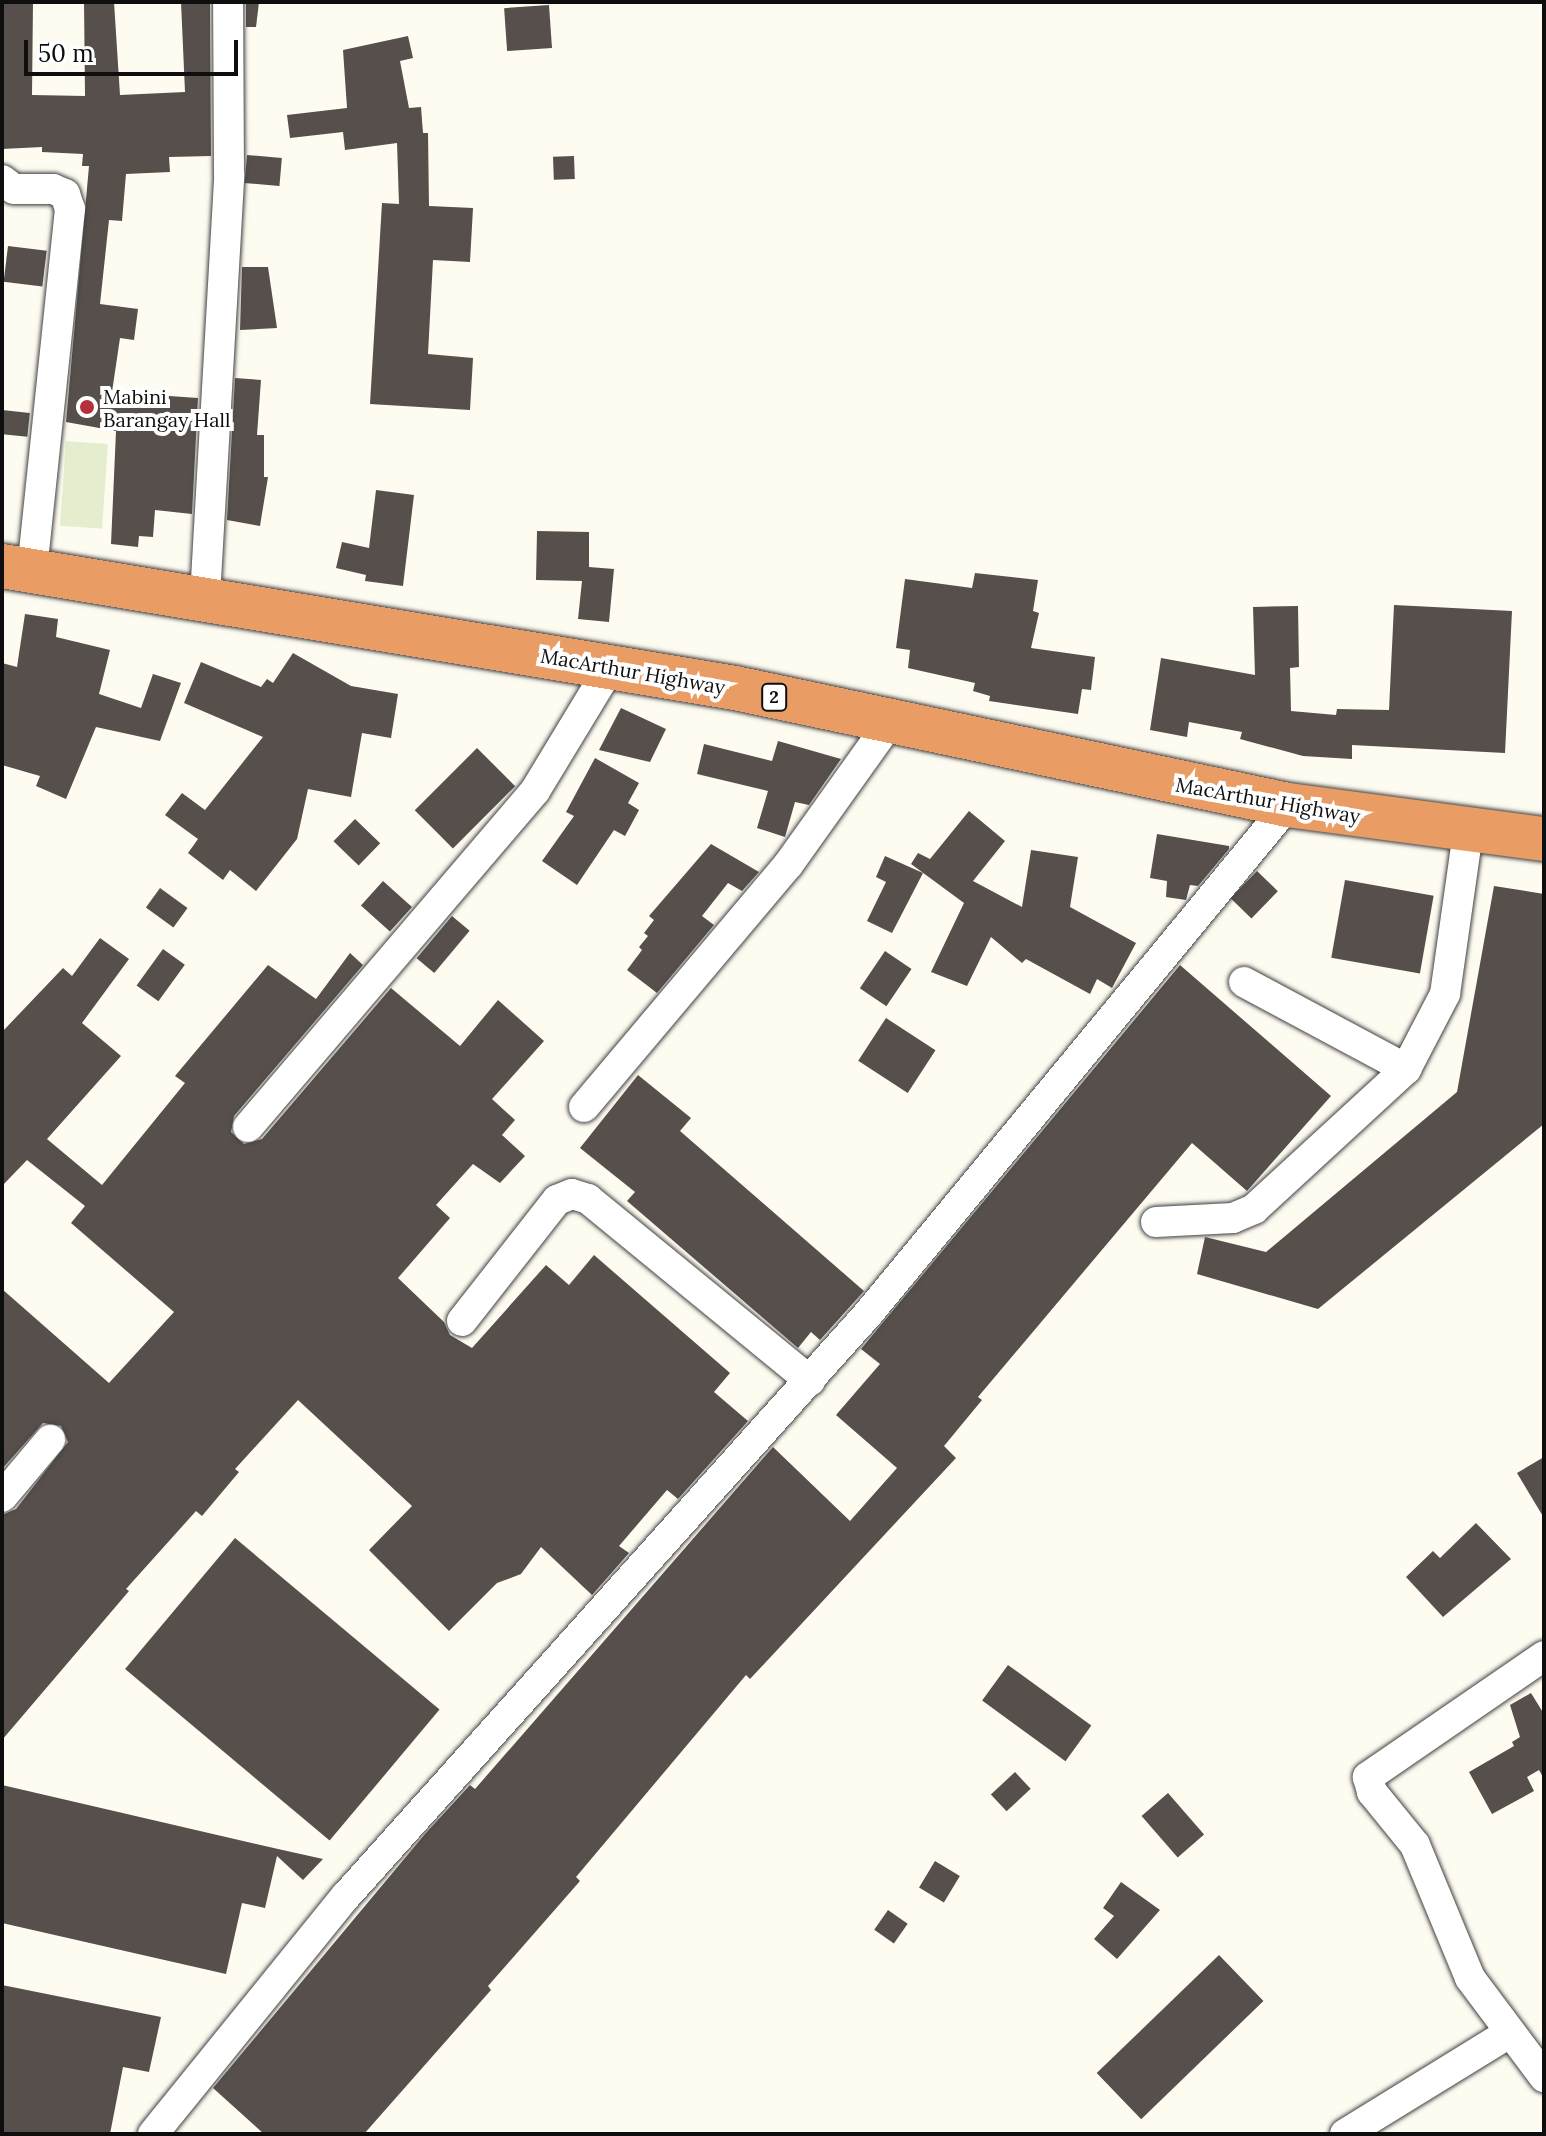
<!DOCTYPE html>
<style>
body{margin:0}
#map{position:relative;width:1546px;height:2136px;overflow:hidden;background:#fefbf1;font-family:Lora,serif}
div>[style]{position:absolute}
.pitch>*{inset:0;background:#e4eece;transform-origin:0 0}
.building>*{inset:0;background:#564f4c;transform-origin:0 0}
.roads{filter:drop-shadow(0 0 2px #414141) drop-shadow(0 0 2px #414141)}
.minor>*{height:30px;margin:-15px;padding:0 15px;transform-origin:15px;border-radius:15px;background:#fff}
.highway>*{height:44px;margin:-22px;padding:0 22px;transform-origin:22px;border-radius:22px;background:#e99c64}
.dots>*{width:22px;height:22px;translate:-50% -50%;box-sizing:border-box;border:4px solid #fff;border-radius:50%}
span{translate:-50% -50%;white-space:nowrap;text-align:center;line-height:1.15;-webkit-text-stroke:8px #fff;paint-order:stroke}
.shield-label span{padding:2px 6px;background:#fff;border:2px solid;border-radius:6px;-webkit-text-stroke-width:0}
.shield-label{font-size:18px;color:#0e0e0e;font-weight:700}
.poi-label{font-size:20px;color:#0e0e0e}
.left{translate:0 -50%;text-align:left}
.street-label{font-size:20px;color:#0e0e0e}
.frame{position:absolute;inset:0;border:4px solid #0e0e0e;pointer-events:none}
.scale{position:absolute;left:24px;top:40px;width:214px;height:36px;box-sizing:border-box;border:4px solid #0e0e0e;border-top:0;padding-left:10px;font-size:24px;line-height:28px;white-space:nowrap;color:#0e0e0e;-webkit-text-stroke:6px #fff;paint-order:stroke}
</style>
<div id="map">
<div class="pitch">
<div style="left:66px;top:441px;width:42px;height:85px;rotate:4deg"></div>
</div>
<div class="building">
<div style="clip-path:polygon(2px 2px,33px 2px,32px 95px,85px 96px,84px 2px,114px 2px,120px 95px,185px 92px,181px 2px,210px 2px,211px 156px,169px 157px,170px 172px,126px 174px,122px 221px,109px 220px,100px 304px,138px 309px,134px 340px,120px 338px,112px 392px,198px 398px,192px 514px,155px 510px,153px 537px,139px 536px,138px 547px,111px 544px,116px 431px,66px 422px,89px 166px,82px 166px,83px 154px,42px 152px,42px 147px,2px 149px)"></div>
<div style="clip-path:polygon(246px 2px,259px 2px,256px 27px,246px 27px)"></div>
<div style="left:549px;top:5px;width:43px;height:45px;rotate:86deg"></div>
<div style="clip-path:polygon(408px 36px,413px 58px,400px 61px,409px 108px,421px 107px,423px 133px,428px 133px,429px 206px,473px 208px,470px 262px,433px 260px,428px 354px,473px 358px,470px 410px,370px 404px,382px 203px,399px 204px,397px 143px,345px 150px,343px 132px,290px 138px,287px 115px,347px 108px,343px 50px)"></div>
<div style="left:247px;top:155px;width:35px;height:28px;rotate:5deg"></div>
<div style="left:574px;top:156px;width:23px;height:21px;rotate:88deg"></div>
<div style="left:8px;top:246px;width:39px;height:36px;rotate:7deg"></div>
<div style="clip-path:polygon(242px 267px,268px 267px,277px 328px,240px 330px)"></div>
<div style="clip-path:polygon(235px 378px,261px 380px,257px 435px,264px 435px,264px 477px,268px 477px,260px 526px,227px 520px)"></div>
<div style="left:2px;top:410px;width:28px;height:24px;rotate:6deg"></div>
<div style="clip-path:polygon(376px 490px,414px 495px,403px 586px,365px 581px,366px 575px,336px 568px,342px 542px,369px 548px)"></div>
<div style="clip-path:polygon(537px 531px,589px 532px,589px 567px,614px 569px,609px 622px,578px 619px,582px 581px,536px 580px)"></div>
<div style="clip-path:polygon(975px 573px,1038px 580px,1033px 611px,1039px 613px,1031px 648px,1095px 657px,1091px 690px,1082px 689px,1078px 714px,989px 701px,990px 696px,973px 691px,975px 683px,908px 668px,910px 650px,896px 648px,905px 579px,972px 588px)"></div>
<div style="clip-path:polygon(1394px 605px,1512px 611px,1505px 753px,1352px 745px,1352px 759px,1303px 756px,1240px 739px,1242px 732px,1189px 722px,1187px 737px,1150px 730px,1161px 658px,1255px 675px,1253px 607px,1298px 606px,1299px 667px,1290px 668px,1291px 711px,1336px 715px,1337px 709px,1389px 710px)"></div>
<div style="clip-path:polygon(25px 614px,58px 619px,56px 637px,110px 650px,99px 694px,141px 708px,153px 674px,181px 683px,160px 741px,96px 727px,66px 799px,36px 786px,40px 776px,2px 765px,2px 663px,17px 667px)"></div>
<div style="clip-path:polygon(293px 653px,351px 686px,398px 694px,391px 738px,362px 733px,351px 797px,308px 789px,297px 839px,256px 891px,230px 870px,223px 880px,188px 853px,198px 839px,165px 815px,182px 793px,205px 810px,263px 737px,184px 703px,201px 662px,261px 687px,267px 679px,273px 683px)"></div>
<div style="clip-path:polygon(621px 708px,666px 729px,650px 762px,599px 750px)"></div>
<div style="clip-path:polygon(778px 741px,841px 759px,809px 805px,795px 802px,785px 837px,757px 828px,768px 791px,697px 774px,704px 744px,772px 761px)"></div>
<div style="left:477px;top:748px;width:54px;height:88px;rotate:45deg"></div>
<div style="clip-path:polygon(595px 758px,639px 783px,628px 803px,639px 810px,625px 836px,614px 830px,577px 885px,542px 861px,574px 816px,566px 812px)"></div>
<div style="clip-path:polygon(969px 811px,1005px 841px,973px 881px,1022px 907px,1031px 850px,1078px 857px,1070px 907px,1136px 943px,1112px 988px,1097px 979px,1090px 994px,1026px 959px,1022px 963px,991px 937px,967px 986px,931px 972px,964px 903px,911px 864px,918px 853px,930px 859px)"></div>
<div style="left:355px;top:819px;width:35px;height:31px;rotate:44deg"></div>
<div style="clip-path:polygon(1157px 834px,1229px 846px,1229px 849px,1198px 886px,1190px 885px,1186px 900px,1166px 897px,1167px 881px,1150px 878px)"></div>
<div style="clip-path:polygon(711px 844px,759px 872px,742px 891px,728px 883px,702px 916px,714px 925px,657px 993px,627px 970px,642px 950px,639px 947px,648px 936px,644px 933px,654px 920px,649px 916px)"></div>
<div style="clip-path:polygon(885px 856px,923px 873px,892px 933px,867px 921px,886px 882px,876px 877px)"></div>
<div style="left:1257px;top:871px;width:29px;height:38px;rotate:44deg"></div>
<div style="left:1345px;top:880px;width:90px;height:79px;rotate:10deg"></div>
<div style="left:383px;top:881px;width:39px;height:33px;rotate:42deg"></div>
<div style="clip-path:polygon(1494px 886px,1544px 894px,1544px 1124px,1318px 1309px,1197px 1274px,1205px 1237px,1266px 1252px,1457px 1092px)"></div>
<div style="left:160px;top:888px;width:34px;height:24px;rotate:36deg"></div>
<div style="left:452px;top:916px;width:23px;height:55px;rotate:40deg"></div>
<div style="clip-path:polygon(100px 938px,129px 959px,82px 1023px,121px 1056px,47px 1139px,102px 1185px,185px 1083px,175px 1076px,268px 965px,316px 999px,350px 953px,363px 965px,234px 1116px,231px 1132px,244px 1144px,262px 1139px,391px 988px,460px 1046px,498px 1000px,544px 1041px,492px 1099px,515px 1120px,502px 1135px,525px 1156px,500px 1183px,473px 1164px,436px 1205px,450px 1218px,398px 1278px,444px 1322px,450px 1335px,472px 1348px,546px 1265px,569px 1285px,594px 1255px,730px 1373px,714px 1392px,748px 1421px,678px 1499px,667px 1490px,619px 1546px,629px 1553px,592px 1595px,541px 1547px,521px 1574px,497px 1583px,449px 1631px,369px 1550px,412px 1506px,298px 1400px,235px 1469px,239px 1472px,202px 1516px,196px 1511px,126px 1589px,129px 1591px,2px 1740px,2px 1515px,16px 1509px,68px 1442px,61px 1426px,43px 1423px,2px 1469px,2px 1289px,109px 1383px,174px 1312px,71px 1223px,85px 1206px,27px 1160px,2px 1186px,2px 1032px,63px 968px,72px 976px)"></div>
<div style="left:163px;top:949px;width:27px;height:45px;rotate:36deg"></div>
<div style="left:885px;top:951px;width:32px;height:45px;rotate:34deg"></div>
<div style="clip-path:polygon(1180px 965px,1331px 1096px,1247px 1191px,1192px 1143px,978px 1397px,982px 1400px,944px 1446px,956px 1458px,750px 1679px,746px 1675px,576px 1877px,580px 1881px,488px 1986px,491px 1990px,364px 2134px,264px 2134px,213px 2088px,425px 1834px,470px 1785px,475px 1789px,773px 1447px,850px 1521px,897px 1468px,836px 1415px,880px 1364px,861px 1349px)"></div>
<div style="left:886px;top:1018px;width:59px;height:51px;rotate:33deg"></div>
<div style="clip-path:polygon(638px 1075px,691px 1118px,680px 1131px,864px 1291px,820px 1340px,811px 1332px,798px 1348px,627px 1201px,635px 1192px,580px 1148px)"></div>
<div style="clip-path:polygon(1544px 1457px,1544px 1518px,1517px 1473px)"></div>
<div style="clip-path:polygon(1476px 1523px,1511px 1559px,1443px 1617px,1406px 1577px,1433px 1551px,1440px 1558px)"></div>
<div style="left:235px;top:1538px;width:267px;height:171px;rotate:40deg"></div>
<div style="left:1008px;top:1665px;width:103px;height:44px;rotate:36deg"></div>
<div style="clip-path:polygon(1531px 1693px,1544px 1714px,1544px 1779px,1539px 1770px,1527px 1777px,1534px 1791px,1492px 1814px,1469px 1772px,1514px 1746px,1512px 1742px,1520px 1737px,1510px 1705px)"></div>
<div style="left:1015px;top:1772px;width:23px;height:33px;rotate:47deg"></div>
<div style="clip-path:polygon(2px 1785px,278px 1849px,323px 1859px,303px 1880px,277px 1856px,265px 1908px,242px 1903px,226px 1974px,2px 1923px)"></div>
<div style="left:1168px;top:1793px;width:55px;height:35px;rotate:49deg"></div>
<div style="left:935px;top:1861px;width:29px;height:31px;rotate:31deg"></div>
<div style="clip-path:polygon(1121px 1882px,1160px 1910px,1117px 1959px,1094px 1939px,1114px 1916px,1103px 1908px)"></div>
<div style="left:888px;top:1910px;width:24px;height:24px;rotate:35deg"></div>
<div style="left:1219px;top:1955px;width:64px;height:170px;rotate:46deg"></div>
<div style="clip-path:polygon(2px 1985px,161px 2017px,149px 2072px,123px 2067px,110px 2134px,2px 2134px)"></div>
</div>
<div class="roads">
<div class="minor">
<div style="left:2px;top:180px;width:15px;rotate:37deg"></div>
<div style="left:14px;top:189px;width:39px"></div>
<div style="left:53px;top:189px;width:13px;rotate:23deg"></div>
<div style="left:65px;top:194px;width:16px;rotate:72deg"></div>
<div style="left:70px;top:209px;width:363px;rotate:96deg"></div>
<div style="left:205px;top:597px;width:423px;rotate:-86.7deg"></div>
<div style="left:229px;top:175px;width:173px;rotate:-90.3deg"></div>
<div style="left:1244px;top:982px;width:184px;rotate:28.2deg"></div>
<div style="left:584px;top:1107px;width:317px;rotate:-49.9deg"></div>
<div style="left:788px;top:865px;width:176px;rotate:-54.5deg"></div>
<div style="left:248px;top:1127px;width:442px;rotate:-49.5deg"></div>
<div style="left:535px;top:791px;width:145px;rotate:-58.8deg"></div>
<div style="left:1156px;top:1222px;width:77px;rotate:-3deg"></div>
<div style="left:1233px;top:1218px;width:23px;rotate:-23deg"></div>
<div style="left:1254px;top:1209px;width:207px;rotate:-42.6deg"></div>
<div style="left:1406px;top:1069px;width:85px;rotate:-62.5deg"></div>
<div style="left:1445px;top:994px;width:164px;rotate:-81.9deg"></div>
<div style="left:462px;top:1321px;width:154px;rotate:-51.9deg"></div>
<div style="left:557px;top:1200px;width:16px;rotate:-22deg"></div>
<div style="left:572px;top:1194px;width:17px;rotate:17deg"></div>
<div style="left:588px;top:1199px;width:287px;rotate:39.3deg"></div>
<div style="left:2px;top:1497px;width:75px;rotate:-49.9deg"></div>
<div style="left:1544px;top:1656px;width:214px;rotate:145.5deg"></div>
<div style="left:1368px;top:1777px;width:16px;rotate:75deg"></div>
<div style="left:1372px;top:1792px;width:68px;rotate:50.9deg"></div>
<div style="left:1415px;top:1845px;width:144px;rotate:67.5deg"></div>
<div style="left:1470px;top:1978px;width:124px;rotate:53.2deg"></div>
<div style="left:153px;top:2134px;width:306px;rotate:-51deg"></div>
<div style="left:346px;top:1896px;width:782px;rotate:-48.11deg"></div>
<div style="left:868px;top:1314px;width:660px;rotate:-50.47deg"></div>
<div style="left:1345px;top:2134px;width:193px;rotate:-31.6deg"></div>
</div>
<div class="highway">
<div style="left:2px;top:566px;width:743px;rotate:9.45deg"></div>
<div style="left:735px;top:688px;width:565px;rotate:11.95deg"></div>
<div style="left:1288px;top:805px;width:258px;rotate:7.6deg"></div>
</div>
</div>
<div class="dots">
<div style="left:87px;top:407px;background:#b5303b"></div>
</div>
<div class="shield-label">
<span style="left:774px;top:697px">2</span>
</div>
<div class="poi-label">
<span class="left" style="left:103px;top:408px">Mabini<br>Barangay Hall</span>
</div>
<div class="street-label">
<span style="left:633px;top:671px;rotate:10deg">MacArthur Highway</span>
<span style="left:1268px;top:800px;rotate:10deg">MacArthur Highway</span>
</div>
<div class="frame"></div>
<div class="scale">50 m</div>
</div>
